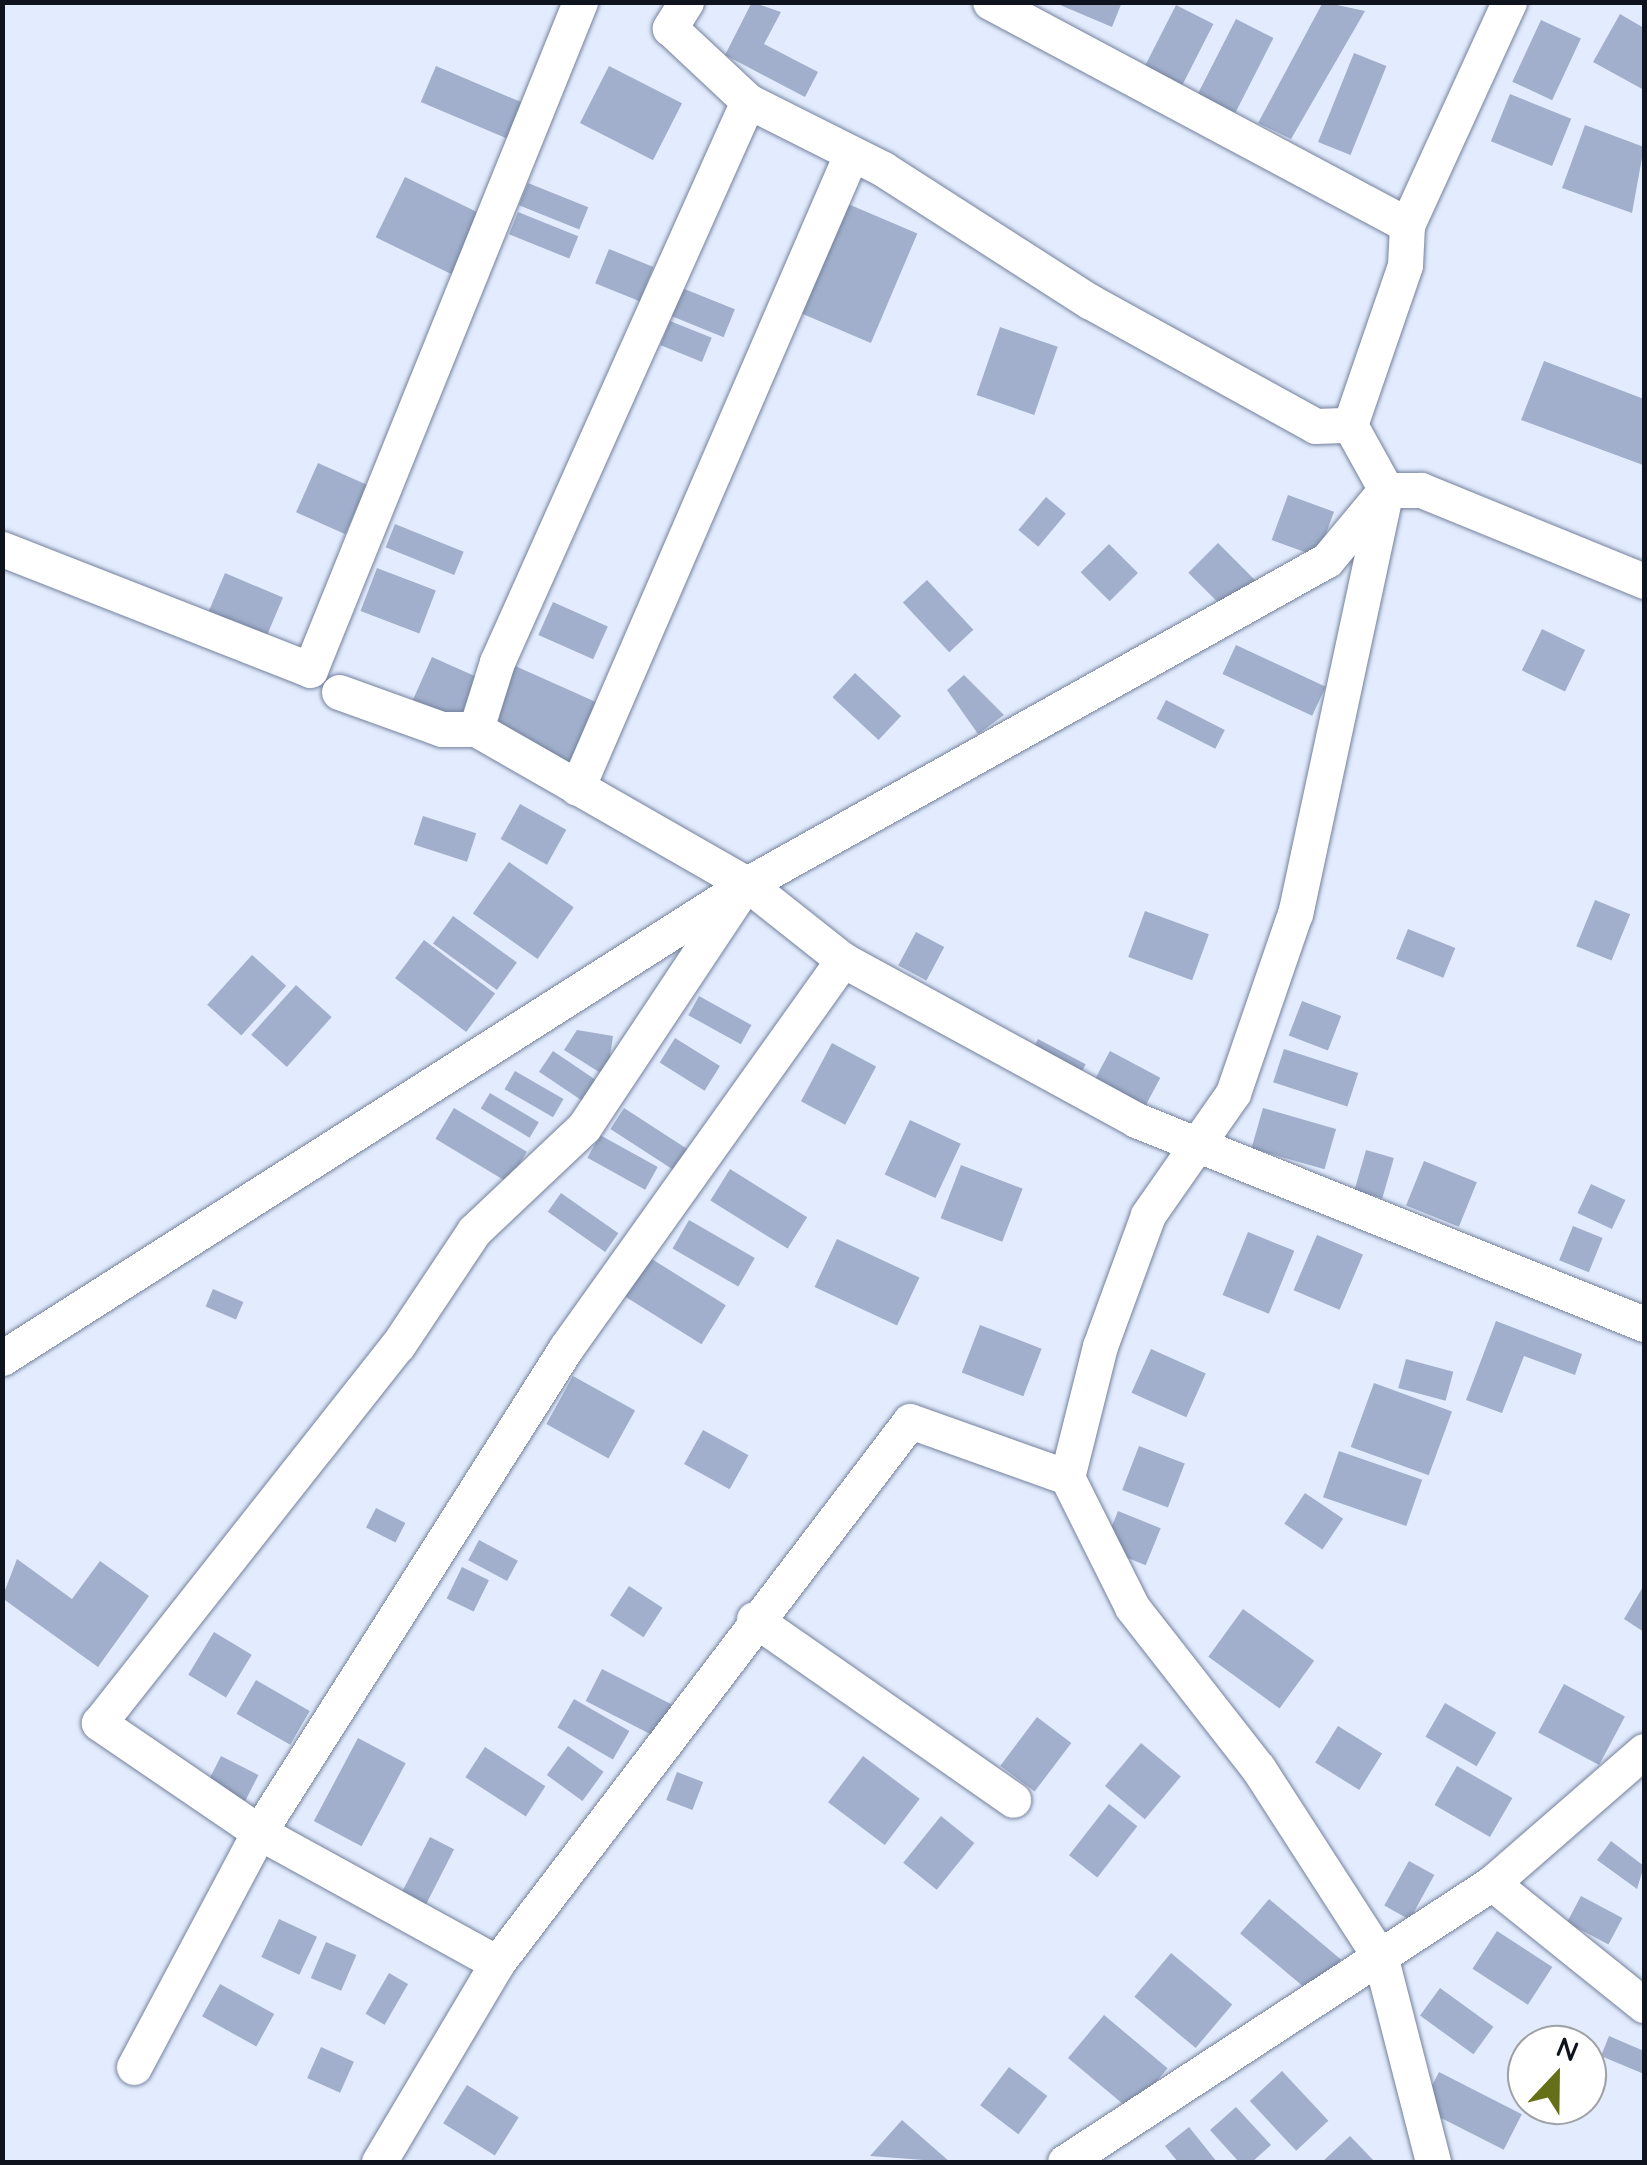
<!DOCTYPE html>
<style>
body{margin:0}
#map{position:relative;width:1647px;height:2165px;overflow:hidden;background:#e3ecfe;font-family:Quicksand,sans-serif}
div>[style]{position:absolute}
.building>*{inset:0;background:#a1afcc;transform-origin:0 0}
.roads{filter:drop-shadow(0 0 2px #74819c) drop-shadow(0 0 2px #74819c)}
.street>*{height:35px;margin:-17.5px;padding:0 17.5px;transform-origin:17.5px;border-radius:17.5px;background:#fff}
span{translate:-50% -50%;white-space:nowrap;text-align:center;line-height:1.15;-webkit-text-stroke:8px #fff;paint-order:stroke}
.frame{position:absolute;inset:0;border:5px solid #0e131d;pointer-events:none}
.north{position:absolute;left:1507px;top:2025px;width:100px;height:100px;box-sizing:border-box;background:#fff;border:2px solid #9fa1a5;border-radius:50%;rotate:22deg;font-size:28px;font-weight:700;line-height:40px;text-align:center;color:#0e131d}
.north::after{content:'';display:block;margin:auto;width:35px;height:45px;background:#656f17;clip-path:polygon(50% 0,100% 100%,50% 72%,0 100%)}
</style>
<div id="map">
<div class="building">
<div style="clip-path:polygon(752px 2px,781px 12px,764px 44px,818px 72px,805px 97px,725px 55px)"></div>
<div style="clip-path:polygon(1053px 2px,1122px 2px,1112px 27px)"></div>
<div style="clip-path:polygon(1323px 2px,1365px 11px,1291px 139px,1258px 123px)"></div>
<div style="left:1176px;top:5px;width:42px;height:71px;rotate:27deg"></div>
<div style="clip-path:polygon(1620px 14px,1644px 28px,1644px 90px,1593px 62px)"></div>
<div style="left:1236px;top:19px;width:42px;height:84px;rotate:27deg"></div>
<div style="left:1541px;top:20px;width:44px;height:68px;rotate:25deg"></div>
<div style="left:1354px;top:53px;width:35px;height:96px;rotate:22deg"></div>
<div style="left:436px;top:66px;width:95px;height:39px;rotate:23deg"></div>
<div style="left:609px;top:66px;width:82px;height:64px;rotate:27deg"></div>
<div style="left:1510px;top:94px;width:66px;height:51px;rotate:22deg"></div>
<div style="clip-path:polygon(1585px 125px,1644px 147px,1632px 213px,1562px 188px)"></div>
<div style="left:405px;top:177px;width:88px;height:67px;rotate:26deg"></div>
<div style="left:528px;top:183px;width:65px;height:24px;rotate:22deg"></div>
<div style="left:841px;top:201px;width:83px;height:119px;rotate:23deg"></div>
<div style="left:518px;top:212px;width:65px;height:24px;rotate:22deg"></div>
<div style="left:609px;top:249px;width:48px;height:37px;rotate:22deg"></div>
<div style="left:682px;top:288px;width:57px;height:30px;rotate:22deg"></div>
<div style="left:670px;top:321px;width:45px;height:26px;rotate:22deg"></div>
<div style="left:1000px;top:327px;width:61px;height:72px;rotate:19deg"></div>
<div style="clip-path:polygon(1544px 361px,1644px 399px,1643px 465px,1521px 420px)"></div>
<div style="left:318px;top:463px;width:54px;height:54px;rotate:24deg"></div>
<div style="left:1288px;top:495px;width:49px;height:48px;rotate:20deg"></div>
<div style="left:1046px;top:497px;width:26px;height:43px;rotate:40deg"></div>
<div style="left:395px;top:524px;width:74px;height:25px;rotate:22deg"></div>
<div style="left:1218px;top:543px;width:55px;height:42px;rotate:45deg"></div>
<div style="left:1109px;top:544px;width:41px;height:40px;rotate:45deg"></div>
<div style="left:377px;top:568px;width:63px;height:46px;rotate:21deg"></div>
<div style="left:225px;top:573px;width:63px;height:46px;rotate:23deg"></div>
<div style="left:927px;top:580px;width:68px;height:33px;rotate:47deg"></div>
<div style="left:553px;top:602px;width:60px;height:36px;rotate:24deg"></div>
<div style="left:1542px;top:629px;width:48px;height:46px;rotate:26deg"></div>
<div style="left:1236px;top:645px;width:99px;height:32px;rotate:25deg"></div>
<div style="left:432px;top:657px;width:54px;height:48px;rotate:24deg"></div>
<div style="left:513px;top:665px;width:103px;height:69px;rotate:24deg"></div>
<div style="left:855px;top:673px;width:63px;height:33px;rotate:43deg"></div>
<div style="clip-path:polygon(964px 675px,1004px 715px,978px 734px,947px 690px)"></div>
<div style="left:1166px;top:700px;width:66px;height:21px;rotate:27deg"></div>
<div style="left:520px;top:804px;width:53px;height:40px;rotate:29deg"></div>
<div style="left:423px;top:816px;width:56px;height:30px;rotate:18deg"></div>
<div style="left:509px;top:862px;width:79px;height:63px;rotate:35deg"></div>
<div style="left:1595px;top:900px;width:38px;height:50px;rotate:22deg"></div>
<div style="left:1145px;top:911px;width:68px;height:49px;rotate:20deg"></div>
<div style="left:453px;top:916px;width:79px;height:34px;rotate:36deg"></div>
<div style="left:1408px;top:929px;width:51px;height:32px;rotate:22deg"></div>
<div style="left:916px;top:932px;width:32px;height:38px;rotate:28deg"></div>
<div style="left:424px;top:940px;width:89px;height:48px;rotate:37deg"></div>
<div style="left:252px;top:955px;width:46px;height:67px;rotate:42deg"></div>
<div style="left:296px;top:985px;width:48px;height:67px;rotate:42deg"></div>
<div style="left:699px;top:996px;width:60px;height:22px;rotate:29deg"></div>
<div style="left:1302px;top:1001px;width:42px;height:37px;rotate:21deg"></div>
<div style="clip-path:polygon(577px 1030px,613px 1036px,607px 1077px,564px 1050px)"></div>
<div style="left:675px;top:1038px;width:53px;height:29px;rotate:32deg"></div>
<div style="left:1038px;top:1039px;width:54px;height:20px;rotate:28deg"></div>
<div style="left:832px;top:1043px;width:50px;height:66px;rotate:28deg"></div>
<div style="left:1284px;top:1049px;width:78px;height:35px;rotate:18deg"></div>
<div style="left:553px;top:1051px;width:53px;height:25px;rotate:34deg"></div>
<div style="left:1110px;top:1051px;width:57px;height:46px;rotate:28deg"></div>
<div style="left:515px;top:1071px;width:56px;height:21px;rotate:30deg"></div>
<div style="left:490px;top:1093px;width:57px;height:18px;rotate:31deg"></div>
<div style="left:454px;top:1108px;width:85px;height:36px;rotate:31deg"></div>
<div style="left:624px;top:1108px;width:86px;height:25px;rotate:33deg"></div>
<div style="left:1263px;top:1108px;width:76px;height:42px;rotate:16deg"></div>
<div style="left:910px;top:1120px;width:56px;height:60px;rotate:25deg"></div>
<div style="left:600px;top:1135px;width:66px;height:26px;rotate:29deg"></div>
<div style="left:1366px;top:1150px;width:29px;height:42px;rotate:16deg"></div>
<div style="left:1424px;top:1161px;width:57px;height:48px;rotate:22deg"></div>
<div style="left:961px;top:1165px;width:66px;height:57px;rotate:21deg"></div>
<div style="left:730px;top:1169px;width:91px;height:37px;rotate:32deg"></div>
<div style="left:1591px;top:1184px;width:38px;height:32px;rotate:25deg"></div>
<div style="left:561px;top:1193px;width:70px;height:23px;rotate:35deg"></div>
<div style="left:689px;top:1220px;width:76px;height:33px;rotate:30deg"></div>
<div style="left:1573px;top:1226px;width:32px;height:37px;rotate:22deg"></div>
<div style="left:1248px;top:1232px;width:50px;height:68px;rotate:22deg"></div>
<div style="left:1317px;top:1235px;width:50px;height:60px;rotate:23deg"></div>
<div style="left:837px;top:1239px;width:91px;height:53px;rotate:25deg"></div>
<div style="left:647px;top:1256px;width:93px;height:46px;rotate:32deg"></div>
<div style="left:213px;top:1289px;width:33px;height:19px;rotate:23deg"></div>
<div style="clip-path:polygon(1496px 1321px,1582px 1354px,1575px 1375px,1524px 1356px,1502px 1413px,1466px 1400px)"></div>
<div style="left:980px;top:1325px;width:66px;height:51px;rotate:21deg"></div>
<div style="left:1151px;top:1349px;width:60px;height:48px;rotate:24deg"></div>
<div style="left:1406px;top:1359px;width:49px;height:30px;rotate:15deg"></div>
<div style="left:573px;top:1376px;width:71px;height:55px;rotate:29deg"></div>
<div style="left:1374px;top:1383px;width:83px;height:68px;rotate:20deg"></div>
<div style="left:703px;top:1430px;width:52px;height:39px;rotate:29deg"></div>
<div style="left:1139px;top:1446px;width:49px;height:47px;rotate:21deg"></div>
<div style="left:1339px;top:1451px;width:88px;height:49px;rotate:19deg"></div>
<div style="left:1305px;top:1493px;width:46px;height:37px;rotate:34deg"></div>
<div style="left:376px;top:1508px;width:33px;height:22px;rotate:27deg"></div>
<div style="left:1118px;top:1511px;width:46px;height:40px;rotate:22deg"></div>
<div style="left:479px;top:1540px;width:44px;height:23px;rotate:28deg"></div>
<div style="clip-path:polygon(17px 1559px,72px 1599px,100px 1561px,149px 1596px,98px 1667px,2px 1598px)"></div>
<div style="left:462px;top:1567px;width:30px;height:35px;rotate:26deg"></div>
<div style="clip-path:polygon(1644px 1585px,1644px 1632px,1624px 1619px)"></div>
<div style="left:629px;top:1586px;width:40px;height:35px;rotate:33deg"></div>
<div style="left:1243px;top:1609px;width:88px;height:59px;rotate:36deg"></div>
<div style="left:214px;top:1632px;width:44px;height:50px;rotate:31deg"></div>
<div style="left:602px;top:1669px;width:79px;height:36px;rotate:27deg"></div>
<div style="left:256px;top:1680px;width:62px;height:39px;rotate:30deg"></div>
<div style="left:1564px;top:1684px;width:69px;height:55px;rotate:28deg"></div>
<div style="left:574px;top:1699px;width:64px;height:33px;rotate:30deg"></div>
<div style="left:1445px;top:1703px;width:59px;height:39px;rotate:30deg"></div>
<div style="left:1037px;top:1717px;width:43px;height:61px;rotate:37deg"></div>
<div style="left:1338px;top:1726px;width:52px;height:43px;rotate:32deg"></div>
<div style="left:358px;top:1738px;width:54px;height:94px;rotate:28deg"></div>
<div style="left:1141px;top:1743px;width:52px;height:56px;rotate:40deg"></div>
<div style="left:568px;top:1746px;width:44px;height:36px;rotate:36deg"></div>
<div style="left:485px;top:1747px;width:72px;height:36px;rotate:33deg"></div>
<div style="left:221px;top:1756px;width:42px;height:31px;rotate:27deg"></div>
<div style="left:863px;top:1756px;width:71px;height:58px;rotate:37deg"></div>
<div style="left:1457px;top:1766px;width:64px;height:45px;rotate:30deg"></div>
<div style="left:677px;top:1772px;width:28px;height:30px;rotate:21deg"></div>
<div style="left:1109px;top:1804px;width:36px;height:65px;rotate:38deg"></div>
<div style="left:941px;top:1816px;width:43px;height:60px;rotate:39deg"></div>
<div style="left:430px;top:1837px;width:27px;height:63px;rotate:27deg"></div>
<div style="clip-path:polygon(1611px 1841px,1644px 1866px,1637px 1889px,1597px 1860px)"></div>
<div style="left:1409px;top:1861px;width:29px;height:51px;rotate:29deg"></div>
<div style="left:1581px;top:1896px;width:47px;height:30px;rotate:28deg"></div>
<div style="left:1269px;top:1899px;width:94px;height:45px;rotate:40deg"></div>
<div style="left:279px;top:1919px;width:42px;height:42px;rotate:25deg"></div>
<div style="left:1497px;top:1931px;width:66px;height:45px;rotate:33deg"></div>
<div style="left:326px;top:1942px;width:33px;height:39px;rotate:23deg"></div>
<div style="left:1171px;top:1953px;width:80px;height:57px;rotate:40deg"></div>
<div style="left:389px;top:1973px;width:22px;height:47px;rotate:30deg"></div>
<div style="left:220px;top:1984px;width:62px;height:37px;rotate:29deg"></div>
<div style="left:1440px;top:1988px;width:66px;height:34px;rotate:36deg"></div>
<div style="left:1104px;top:2015px;width:83px;height:56px;rotate:40deg"></div>
<div style="clip-path:polygon(1609px 2036px,1644px 2051px,1644px 2074px,1601px 2056px)"></div>
<div style="left:321px;top:2047px;width:36px;height:34px;rotate:24deg"></div>
<div style="left:1009px;top:2067px;width:48px;height:48px;rotate:37deg"></div>
<div style="left:1282px;top:2071px;width:68px;height:44px;rotate:47deg"></div>
<div style="left:1439px;top:2072px;width:93px;height:40px;rotate:27deg"></div>
<div style="left:467px;top:2085px;width:61px;height:45px;rotate:32deg"></div>
<div style="clip-path:polygon(1236px 2107px,1271px 2145px,1252px 2162px,1239px 2162px,1210px 2130px)"></div>
<div style="clip-path:polygon(902px 2120px,950px 2162px,870px 2156px)"></div>
<div style="clip-path:polygon(1189px 2127px,1217px 2162px,1178px 2162px,1165px 2146px)"></div>
<div style="clip-path:polygon(1350px 2136px,1375px 2162px,1322px 2162px)"></div>
</div>
<div class="roads">
<div class="street">
<div style="left:686px;top:2px;width:31px;rotate:122deg"></div>
<div style="left:670px;top:28px;width:107px;rotate:43.1deg"></div>
<div style="left:748px;top:101px;width:151px;rotate:26.7deg"></div>
<div style="left:883px;top:169px;width:245px;rotate:32.7deg"></div>
<div style="left:1089px;top:301px;width:258px;rotate:28.9deg"></div>
<div style="left:1315px;top:426px;width:35px;rotate:-2deg"></div>
<div style="left:1350px;top:425px;width:74px;rotate:61deg"></div>
<div style="left:1386px;top:490px;width:35px"></div>
<div style="left:1421px;top:490px;width:241px;rotate:22.2deg"></div>
<div style="left:990px;top:2px;width:473px;rotate:28.1deg"></div>
<div style="left:1350px;top:425px;width:169px;rotate:-71deg"></div>
<div style="left:1405px;top:265px;width:40px;rotate:-87.1deg"></div>
<div style="left:1407px;top:225px;width:245px;rotate:-65.4deg"></div>
<div style="left:1386px;top:490px;width:433px;rotate:102.1deg"></div>
<div style="left:1295px;top:913px;width:190px;rotate:109deg"></div>
<div style="left:1233px;top:1093px;width:149px;rotate:124.9deg"></div>
<div style="left:1148px;top:1215px;width:140px;rotate:110.1deg"></div>
<div style="left:1100px;top:1346px;width:135px;rotate:104.1deg"></div>
<div style="left:1067px;top:1477px;width:145px;rotate:63.4deg"></div>
<div style="left:1132px;top:1607px;width:204px;rotate:52deg"></div>
<div style="left:1258px;top:1768px;width:227px;rotate:57.2deg"></div>
<div style="left:1381px;top:1959px;width:210px;rotate:75.6deg"></div>
<div style="left:2px;top:549px;width:331px;rotate:21.4deg"></div>
<div style="left:310px;top:670px;width:721px;rotate:-67.99deg"></div>
<div style="left:339px;top:692px;width:109px;rotate:19.8deg"></div>
<div style="left:442px;top:729px;width:34px"></div>
<div style="left:476px;top:729px;width:312px;rotate:29.8deg"></div>
<div style="left:747px;top:884px;width:122px;rotate:38.4deg"></div>
<div style="left:843px;top:960px;width:334px;rotate:28.6deg"></div>
<div style="left:1136px;top:1120px;width:547px;rotate:21.88deg"></div>
<div style="left:476px;top:729px;width:70px;rotate:-72.6deg"></div>
<div style="left:497px;top:662px;width:615px;rotate:-65.9deg"></div>
<div style="left:577px;top:788px;width:685px;rotate:-66.61deg"></div>
<div style="left:2px;top:1358px;width:883px;rotate:-32.47deg"></div>
<div style="left:747px;top:884px;width:664px;rotate:-29.19deg"></div>
<div style="left:1327px;top:560px;width:86px;rotate:-50.2deg"></div>
<div style="left:754px;top:1619px;width:316px;rotate:34.9deg"></div>
<div style="left:1492px;top:1883px;width:195px;rotate:38.8deg"></div>
<div style="left:497px;top:1963px;width:272px;rotate:-151.2deg"></div>
<div style="left:259px;top:1832px;width:194px;rotate:-145.7deg"></div>
<div style="left:99px;top:1723px;width:482px;rotate:-51.7deg"></div>
<div style="left:398px;top:1345px;width:137px;rotate:-56.3deg"></div>
<div style="left:474px;top:1231px;width:151px;rotate:-43.4deg"></div>
<div style="left:584px;top:1127px;width:276px;rotate:-56.4deg"></div>
<div style="left:134px;top:2067px;width:266px;rotate:-62deg"></div>
<div style="left:259px;top:1832px;width:573px;rotate:-57.61deg"></div>
<div style="left:566px;top:1348px;width:477px;rotate:-54.5deg"></div>
<div style="left:379px;top:2162px;width:231px;rotate:-59.3deg"></div>
<div style="left:497px;top:1963px;width:681px;rotate:-52.69deg"></div>
<div style="left:910px;top:1421px;width:167px;rotate:19.6deg"></div>
<div style="left:1065px;top:2162px;width:510px;rotate:-33.16deg"></div>
<div style="left:1492px;top:1883px;width:201px;rotate:-41deg"></div>
</div>
</div>
<div class="frame"></div>
<div class="north">N</div>
</div>
